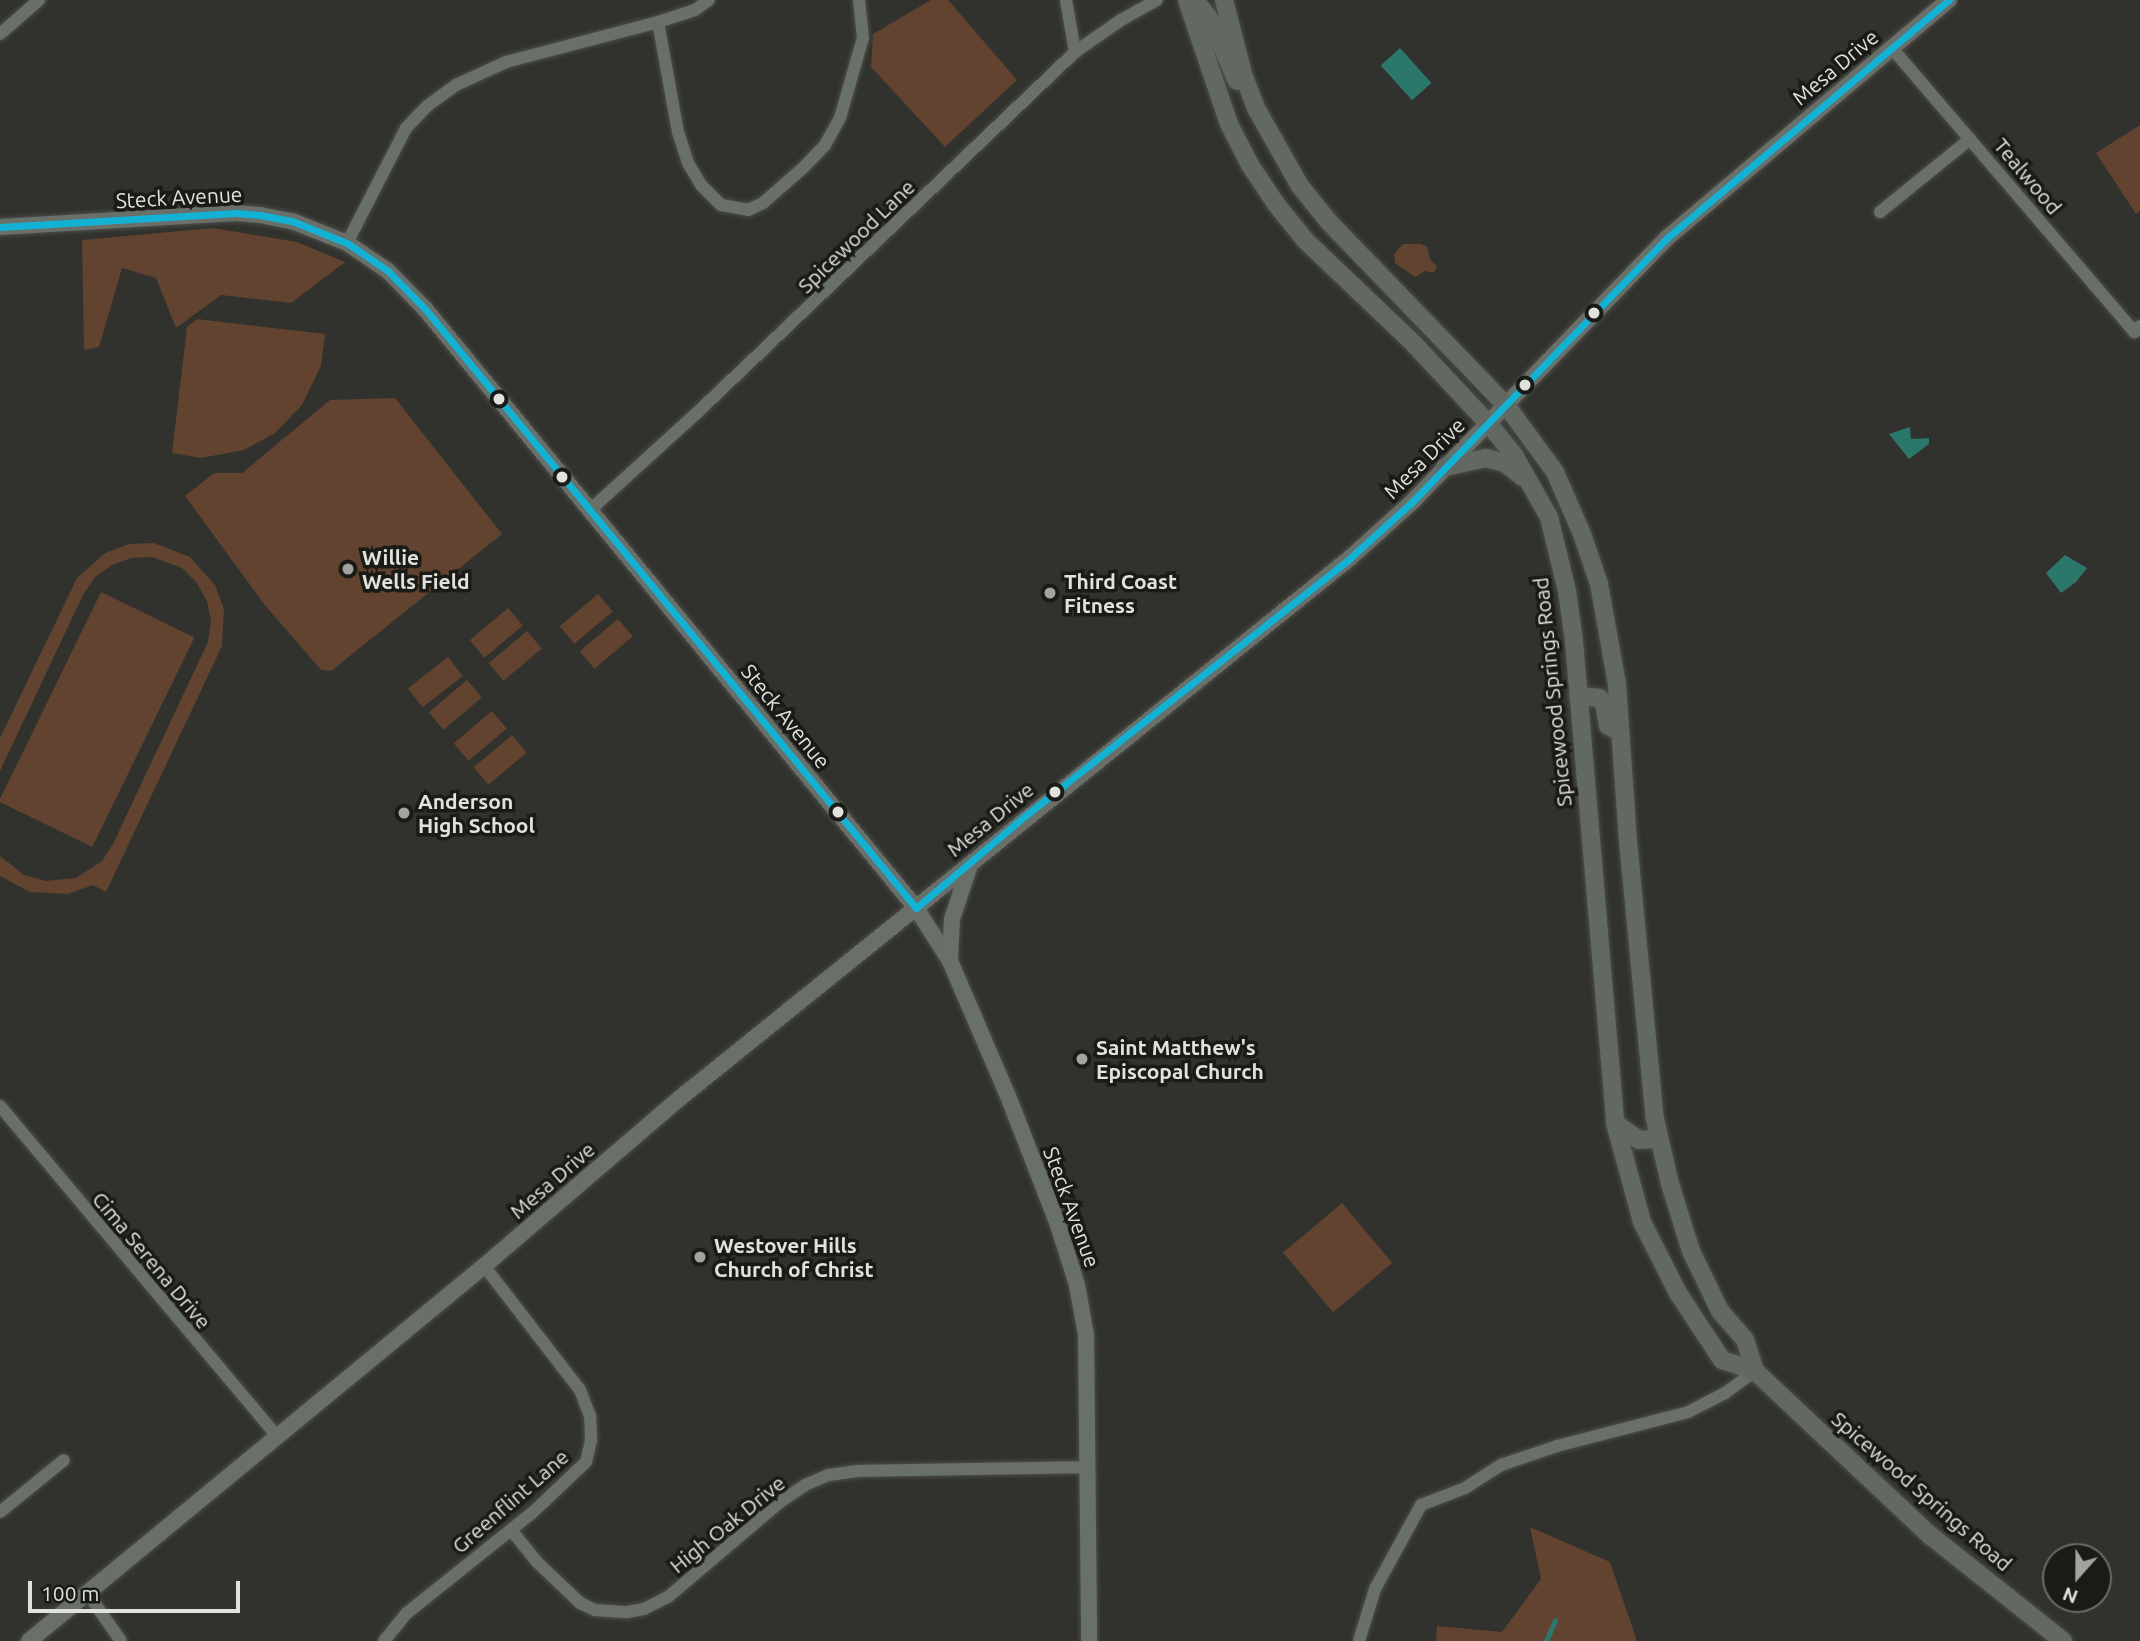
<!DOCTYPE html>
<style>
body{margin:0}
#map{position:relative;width:2140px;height:1641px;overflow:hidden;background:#31322d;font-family:Ubuntu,sans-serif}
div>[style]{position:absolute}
.green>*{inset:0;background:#614330;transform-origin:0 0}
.water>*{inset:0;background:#2c776c;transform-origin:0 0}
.stream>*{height:4.5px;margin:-2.25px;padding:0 2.25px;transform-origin:2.25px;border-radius:2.25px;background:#2c776c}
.roads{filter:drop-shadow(0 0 2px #4c4d4a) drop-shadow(0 0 2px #4c4d4a)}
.minor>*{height:12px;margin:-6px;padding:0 6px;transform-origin:6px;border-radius:6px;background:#696f69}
.tertiary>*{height:16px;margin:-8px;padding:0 8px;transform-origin:8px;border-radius:8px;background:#696f69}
.secondary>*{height:18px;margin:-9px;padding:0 9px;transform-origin:9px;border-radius:9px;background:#626962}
.bus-1>*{height:7px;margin:-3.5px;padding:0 3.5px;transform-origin:3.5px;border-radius:3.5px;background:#13b2d5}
.dots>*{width:19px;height:19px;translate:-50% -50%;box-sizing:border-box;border:4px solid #1a1a17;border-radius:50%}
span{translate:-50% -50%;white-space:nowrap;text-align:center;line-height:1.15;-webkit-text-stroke:7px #1a1a17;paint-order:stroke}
.street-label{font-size:21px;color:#e1e2dd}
.poi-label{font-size:21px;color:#e1e2dd;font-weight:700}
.left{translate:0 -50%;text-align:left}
.north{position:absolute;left:2042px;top:1543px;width:70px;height:70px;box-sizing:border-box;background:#1a1a17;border:2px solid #6a6a66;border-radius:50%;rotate:201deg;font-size:19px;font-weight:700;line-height:28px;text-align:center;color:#e1e2dd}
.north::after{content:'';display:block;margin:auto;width:24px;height:32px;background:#a3a49f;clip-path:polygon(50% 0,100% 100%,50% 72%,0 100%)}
.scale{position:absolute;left:28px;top:1581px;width:212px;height:32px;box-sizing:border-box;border:4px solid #e1e2dd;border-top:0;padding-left:9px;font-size:21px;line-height:24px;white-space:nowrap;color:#e1e2dd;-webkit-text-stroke:5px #1a1a17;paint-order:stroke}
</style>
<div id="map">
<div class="green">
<div style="clip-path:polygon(931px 0,948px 0,1017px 80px,945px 147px,871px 67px,873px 34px)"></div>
<div style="clip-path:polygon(2140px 125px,2140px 211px,2136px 214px,2096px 153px)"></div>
<div style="clip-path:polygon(213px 228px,297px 242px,345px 262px,291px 303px,221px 295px,176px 328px,156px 278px,122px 268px,99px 347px,84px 350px,82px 240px)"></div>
<div style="clip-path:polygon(1421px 244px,1427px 247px,1430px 259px,1437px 267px,1433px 273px,1425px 271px,1415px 277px,1395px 263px,1394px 254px,1403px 244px)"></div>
<div style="clip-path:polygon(197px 319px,325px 334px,321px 366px,302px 405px,275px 433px,244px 450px,201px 458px,172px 453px,187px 327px)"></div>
<div style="clip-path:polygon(395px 398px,502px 534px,331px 671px,321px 670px,264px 604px,185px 496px,214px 473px,242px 473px,330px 400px)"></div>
<div style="clip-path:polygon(154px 543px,190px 557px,215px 585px,224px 609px,222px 646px,106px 892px,93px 885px,68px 894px,30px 892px,0 876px,0 856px,24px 875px,45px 881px,76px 878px,102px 861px,113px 844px,208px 642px,211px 621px,207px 601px,197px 583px,182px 568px,152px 557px,131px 558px,112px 565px,95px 577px,83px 595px,0 771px,0 738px,77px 578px,105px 553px,129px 544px)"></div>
<div style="left:101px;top:592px;width:104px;height:233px;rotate:26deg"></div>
<div style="left:598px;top:594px;width:23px;height:50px;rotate:50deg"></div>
<div style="left:508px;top:608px;width:23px;height:50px;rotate:50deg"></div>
<div style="left:618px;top:619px;width:23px;height:50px;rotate:50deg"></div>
<div style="left:527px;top:631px;width:23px;height:50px;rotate:50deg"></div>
<div style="left:448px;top:657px;width:24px;height:51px;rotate:52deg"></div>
<div style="left:467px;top:680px;width:23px;height:50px;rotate:50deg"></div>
<div style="left:492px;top:711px;width:23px;height:50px;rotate:50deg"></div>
<div style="left:512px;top:735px;width:23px;height:50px;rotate:50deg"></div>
<div style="left:1342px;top:1203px;width:78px;height:77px;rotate:50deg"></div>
<div style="clip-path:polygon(1530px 1527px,1610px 1562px,1637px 1641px,1436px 1641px,1437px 1626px,1502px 1632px,1541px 1579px)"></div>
</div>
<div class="water">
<div style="left:1400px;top:48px;width:47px;height:26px;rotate:48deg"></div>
<div style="clip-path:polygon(1910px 427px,1911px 439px,1929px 438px,1929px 444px,1909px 459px,1889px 434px)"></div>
<div style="clip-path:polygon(2065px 555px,2087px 568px,2076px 582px,2061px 593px,2046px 573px)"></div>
</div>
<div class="stream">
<div style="left:1546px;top:1641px;width:22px;rotate:-66deg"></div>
</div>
<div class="roads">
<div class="minor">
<div style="left:1066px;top:0;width:53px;rotate:80.2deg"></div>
<div style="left:658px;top:22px;width:112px;rotate:79.7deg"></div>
<div style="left:678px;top:132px;width:33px;rotate:72deg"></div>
<div style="left:688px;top:163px;width:26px;rotate:59deg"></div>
<div style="left:701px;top:185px;width:28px;rotate:45deg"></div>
<div style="left:721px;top:205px;width:27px;rotate:10deg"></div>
<div style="left:748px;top:210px;width:17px;rotate:-25deg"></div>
<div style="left:763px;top:203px;width:53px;rotate:-41.2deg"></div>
<div style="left:803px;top:168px;width:32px;rotate:-46deg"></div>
<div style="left:825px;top:145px;width:31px;rotate:-61deg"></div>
<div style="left:840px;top:118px;width:83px;rotate:-74deg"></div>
<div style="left:863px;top:38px;width:38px;rotate:-96deg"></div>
<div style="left:0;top:34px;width:52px;rotate:-41.1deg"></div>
<div style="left:1891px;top:47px;width:375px;rotate:49.5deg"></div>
<div style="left:2134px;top:332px;width:8px;rotate:-45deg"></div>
<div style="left:1880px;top:212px;width:116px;rotate:-39deg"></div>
<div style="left:347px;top:243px;width:129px;rotate:-62.8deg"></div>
<div style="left:406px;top:128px;width:30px;rotate:-46deg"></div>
<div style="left:427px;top:106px;width:36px;rotate:-36deg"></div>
<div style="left:456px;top:85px;width:55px;rotate:-24.7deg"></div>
<div style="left:506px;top:62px;width:157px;rotate:-14.7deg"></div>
<div style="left:658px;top:22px;width:39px;rotate:-18deg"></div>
<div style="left:695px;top:10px;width:17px;rotate:-36deg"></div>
<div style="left:589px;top:511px;width:150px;rotate:-42.3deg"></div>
<div style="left:700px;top:410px;width:518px;rotate:-43.67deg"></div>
<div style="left:1075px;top:52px;width:56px;rotate:-34.8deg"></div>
<div style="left:1121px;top:20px;width:41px;rotate:-29.1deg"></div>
<div style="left:0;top:1106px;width:431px;rotate:50deg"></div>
<div style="left:0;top:1512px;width:82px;rotate:-39.1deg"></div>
<div style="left:511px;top:1530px;width:41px;rotate:50.9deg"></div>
<div style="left:537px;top:1562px;width:59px;rotate:43.6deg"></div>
<div style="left:580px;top:1603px;width:17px;rotate:25deg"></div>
<div style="left:595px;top:1610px;width:32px;rotate:4deg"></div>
<div style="left:627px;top:1612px;width:17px;rotate:-10deg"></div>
<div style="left:644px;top:1609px;width:27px;rotate:-27deg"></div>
<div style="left:668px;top:1597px;width:147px;rotate:-40.3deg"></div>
<div style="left:780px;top:1502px;width:30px;rotate:-34deg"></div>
<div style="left:805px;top:1485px;width:26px;rotate:-23deg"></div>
<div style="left:829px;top:1475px;width:29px;rotate:-8deg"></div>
<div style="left:858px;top:1471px;width:230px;rotate:-1deg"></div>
<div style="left:88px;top:1594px;width:57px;rotate:54.9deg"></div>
<div style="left:384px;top:1641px;width:36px;rotate:-51deg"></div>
<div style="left:407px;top:1613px;width:160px;rotate:-38.7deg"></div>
<div style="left:532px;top:1513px;width:74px;rotate:-43.4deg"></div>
<div style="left:586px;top:1462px;width:23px;rotate:-77deg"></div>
<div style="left:591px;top:1440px;width:24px;rotate:-92deg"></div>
<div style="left:590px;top:1416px;width:28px;rotate:-111deg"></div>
<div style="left:580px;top:1390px;width:157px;rotate:-127.7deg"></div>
<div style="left:1359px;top:1641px;width:54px;rotate:-72.9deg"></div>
<div style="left:1375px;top:1589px;width:96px;rotate:-61.3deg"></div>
<div style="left:1421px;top:1505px;width:47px;rotate:-21.1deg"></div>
<div style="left:1465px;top:1488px;width:43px;rotate:-32.6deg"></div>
<div style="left:1501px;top:1465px;width:59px;rotate:-18.7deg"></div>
<div style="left:1557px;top:1446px;width:135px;rotate:-14.5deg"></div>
<div style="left:1688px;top:1412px;width:42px;rotate:-27.2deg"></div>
<div style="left:1725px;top:1393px;width:37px;rotate:-36deg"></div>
</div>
<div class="tertiary">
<div style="left:0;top:227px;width:236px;rotate:-3.4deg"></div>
<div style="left:236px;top:213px;width:24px;rotate:5deg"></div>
<div style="left:260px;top:215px;width:33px;rotate:11deg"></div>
<div style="left:292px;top:221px;width:59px;rotate:21.8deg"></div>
<div style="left:347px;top:243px;width:50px;rotate:34.3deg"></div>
<div style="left:388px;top:271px;width:54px;rotate:45.7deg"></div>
<div style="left:426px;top:310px;width:773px;rotate:50.67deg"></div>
<div style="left:916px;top:908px;width:63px;rotate:57.3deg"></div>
<div style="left:950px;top:961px;width:152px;rotate:66.8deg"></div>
<div style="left:1010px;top:1101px;width:133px;rotate:68.8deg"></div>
<div style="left:1058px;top:1225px;width:63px;rotate:72.4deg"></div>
<div style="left:1077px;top:1285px;width:51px;rotate:79.8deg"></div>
<div style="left:1086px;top:1335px;width:306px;rotate:89.4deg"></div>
<div style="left:950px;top:959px;width:40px;rotate:-87.1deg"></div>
<div style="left:952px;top:919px;width:57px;rotate:-71.6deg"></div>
<div style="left:29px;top:1641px;width:590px;rotate:-39.49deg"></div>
<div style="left:484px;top:1266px;width:258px;rotate:-40.6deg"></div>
<div style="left:680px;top:1098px;width:861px;rotate:-38.87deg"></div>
<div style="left:1350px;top:558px;width:84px;rotate:-42.1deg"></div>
<div style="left:1412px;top:502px;width:367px;rotate:-46deg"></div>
<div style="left:1667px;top:238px;width:369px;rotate:-40.2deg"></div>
</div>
<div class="secondary">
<div style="left:1187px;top:0;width:131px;rotate:71.3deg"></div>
<div style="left:1229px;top:124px;width:46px;rotate:62.9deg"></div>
<div style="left:1250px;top:165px;width:47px;rotate:56.3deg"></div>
<div style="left:1276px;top:204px;width:48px;rotate:51deg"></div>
<div style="left:1306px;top:241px;width:149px;rotate:43.6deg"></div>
<div style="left:1414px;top:344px;width:108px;rotate:46.9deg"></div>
<div style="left:1488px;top:423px;width:41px;rotate:50.9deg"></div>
<div style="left:1514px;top:455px;width:71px;rotate:60.6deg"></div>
<div style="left:1549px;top:517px;width:76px;rotate:76.3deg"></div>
<div style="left:1567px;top:591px;width:50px;rotate:82deg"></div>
<div style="left:1574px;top:641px;width:484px;rotate:85.1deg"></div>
<div style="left:1615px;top:1123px;width:103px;rotate:74.7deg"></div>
<div style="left:1642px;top:1222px;width:80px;rotate:63.1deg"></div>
<div style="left:1678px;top:1293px;width:80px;rotate:56.7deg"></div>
<div style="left:1722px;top:1360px;width:35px;rotate:18deg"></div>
<div style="left:1755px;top:1371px;width:241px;rotate:43.2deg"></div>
<div style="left:1931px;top:1536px;width:169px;rotate:38.5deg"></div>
<div style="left:1195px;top:0;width:26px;rotate:53deg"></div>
<div style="left:1211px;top:21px;width:65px;rotate:66.6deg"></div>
<div style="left:1224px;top:0;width:76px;rotate:75.6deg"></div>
<div style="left:1243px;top:74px;width:39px;rotate:69deg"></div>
<div style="left:1257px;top:110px;width:87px;rotate:60.5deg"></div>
<div style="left:1300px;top:186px;width:46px;rotate:51.1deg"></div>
<div style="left:1329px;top:222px;width:255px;rotate:46deg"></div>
<div style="left:1506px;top:405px;width:83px;rotate:53.8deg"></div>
<div style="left:1555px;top:472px;width:68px;rotate:66.5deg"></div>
<div style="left:1582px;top:534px;width:53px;rotate:71.2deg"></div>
<div style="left:1599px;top:584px;width:102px;rotate:79.8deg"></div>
<div style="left:1617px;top:684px;width:157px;rotate:86deg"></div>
<div style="left:1628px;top:841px;width:279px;rotate:84.5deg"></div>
<div style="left:1655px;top:1119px;width:67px;rotate:77deg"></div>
<div style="left:1670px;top:1184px;width:70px;rotate:72.6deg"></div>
<div style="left:1691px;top:1251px;width:67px;rotate:64.2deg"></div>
<div style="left:1720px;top:1311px;width:38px;rotate:49deg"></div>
<div style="left:1745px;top:1340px;width:33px;rotate:72deg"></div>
<div style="left:1445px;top:467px;width:42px;rotate:-12.4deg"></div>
<div style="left:1486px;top:458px;width:20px;rotate:15deg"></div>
<div style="left:1505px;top:463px;width:22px;rotate:39deg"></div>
<div style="left:1578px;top:696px;width:21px;rotate:5deg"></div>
<div style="left:1599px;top:698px;width:7px;rotate:45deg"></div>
<div style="left:1604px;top:703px;width:23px;rotate:80deg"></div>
<div style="left:1608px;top:726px;width:13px;rotate:23deg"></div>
<div style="left:1615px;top:1123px;width:29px;rotate:35deg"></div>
<div style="left:1639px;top:1140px;width:20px;rotate:-3deg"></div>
</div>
</div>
<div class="bus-1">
<div style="left:0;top:227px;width:236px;rotate:-3.4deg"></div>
<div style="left:236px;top:213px;width:24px;rotate:5deg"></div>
<div style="left:260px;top:215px;width:33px;rotate:11deg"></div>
<div style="left:292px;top:221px;width:59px;rotate:21.8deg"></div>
<div style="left:347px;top:243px;width:50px;rotate:34.3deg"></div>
<div style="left:388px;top:271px;width:54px;rotate:45.7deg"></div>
<div style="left:426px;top:310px;width:773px;rotate:50.67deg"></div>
<div style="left:916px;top:908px;width:143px;rotate:-40.2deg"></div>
<div style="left:1025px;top:816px;width:415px;rotate:-38.4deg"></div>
<div style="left:1350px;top:558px;width:84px;rotate:-42.1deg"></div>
<div style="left:1412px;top:502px;width:367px;rotate:-46deg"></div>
<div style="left:1667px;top:238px;width:369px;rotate:-40.2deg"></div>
</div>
<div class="dots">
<div style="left:1594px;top:313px;background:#e1e2dd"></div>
<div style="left:1525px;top:385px;background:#e1e2dd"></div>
<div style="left:499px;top:399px;background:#e1e2dd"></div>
<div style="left:562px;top:477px;background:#e1e2dd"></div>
<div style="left:348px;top:569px;background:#a3a49f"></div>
<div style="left:1050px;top:593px;background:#a3a49f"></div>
<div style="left:1055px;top:792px;background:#e1e2dd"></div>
<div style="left:838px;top:812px;background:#e1e2dd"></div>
<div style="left:404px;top:813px;background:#a3a49f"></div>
<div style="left:1082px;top:1059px;background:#a3a49f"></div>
<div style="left:700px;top:1257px;background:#a3a49f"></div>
</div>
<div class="street-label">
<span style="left:1835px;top:67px;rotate:-40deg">Mesa Drive</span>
<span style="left:2028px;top:176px;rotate:50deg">Tealwood</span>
<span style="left:179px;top:197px;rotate:-3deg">Steck Avenue</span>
<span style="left:856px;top:236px;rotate:-44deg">Spicewood Lane</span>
<span style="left:1424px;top:458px;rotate:-45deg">Mesa Drive</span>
<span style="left:1552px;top:692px;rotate:-96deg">Spicewood Springs Road</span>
<span style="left:786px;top:716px;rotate:51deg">Steck Avenue</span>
<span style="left:990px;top:819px;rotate:-39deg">Mesa Drive</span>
<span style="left:552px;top:1180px;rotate:-41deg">Mesa Drive</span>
<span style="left:1072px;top:1207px;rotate:70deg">Steck Avenue</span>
<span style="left:152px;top:1260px;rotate:50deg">Cima Serena Drive</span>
<span style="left:1922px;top:1491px;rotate:41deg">Spicewood Springs Road</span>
<span style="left:510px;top:1501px;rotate:-41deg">Greenflint Lane</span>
<span style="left:727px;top:1524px;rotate:-39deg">High Oak Drive</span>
</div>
<div class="poi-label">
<span class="left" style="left:362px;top:569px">Willie<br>Wells Field</span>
<span class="left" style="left:1064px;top:593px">Third Coast<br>Fitness</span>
<span class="left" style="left:418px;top:813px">Anderson<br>High School</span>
<span class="left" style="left:1096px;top:1059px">Saint Matthew's<br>Episcopal Church</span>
<span class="left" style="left:714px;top:1257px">Westover Hills<br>Church of Christ</span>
</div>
<div class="north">N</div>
<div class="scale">100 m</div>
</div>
